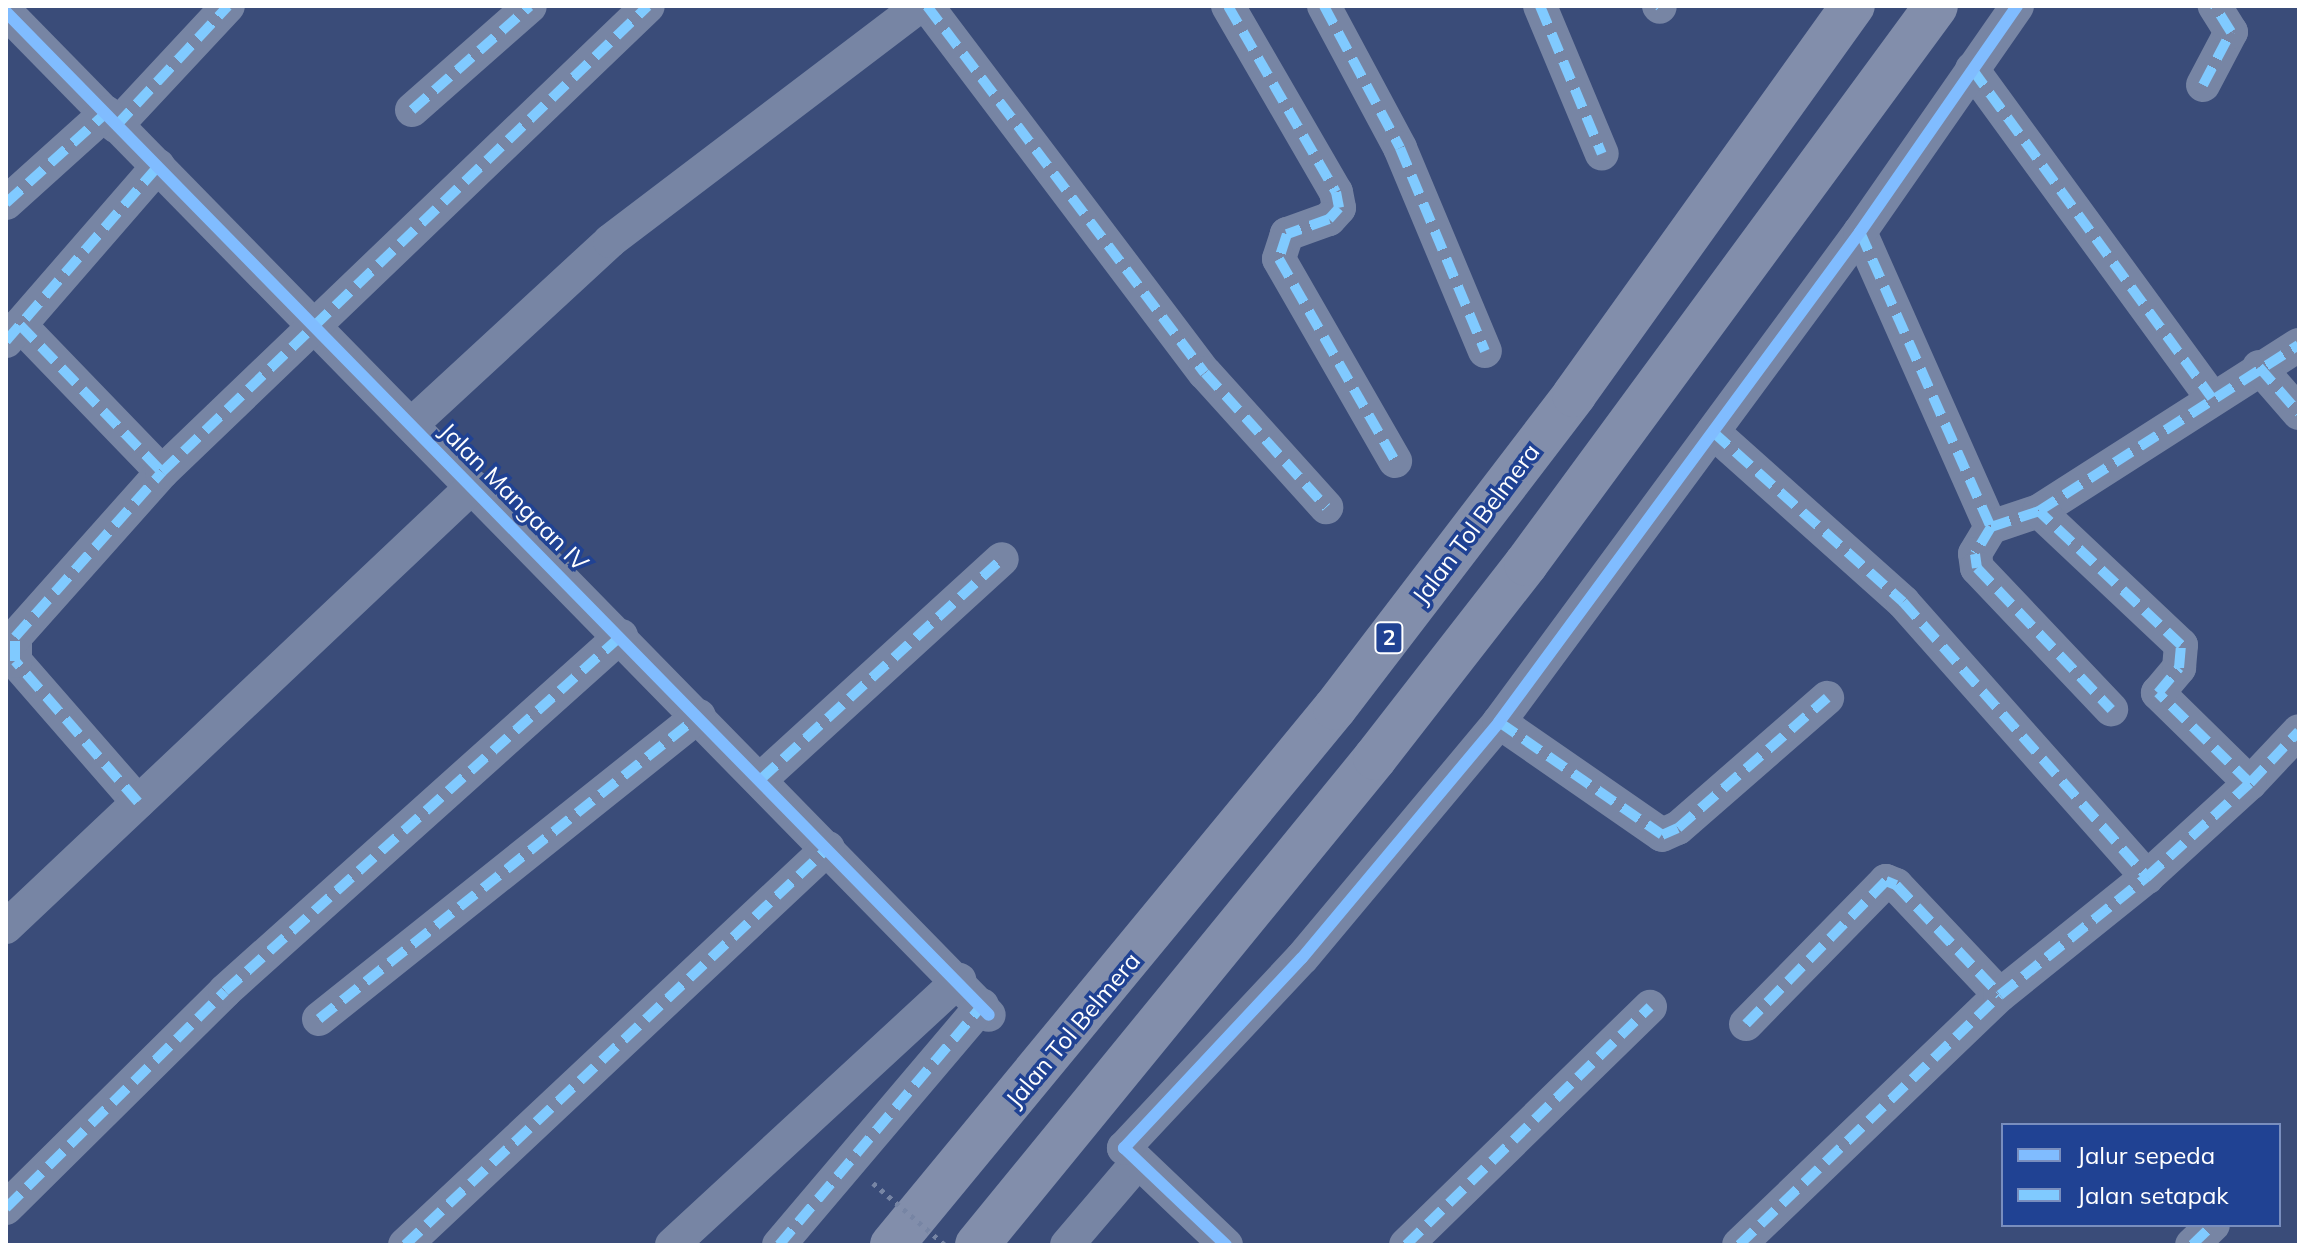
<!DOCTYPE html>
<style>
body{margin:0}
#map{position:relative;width:2305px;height:1251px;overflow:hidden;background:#3a4c79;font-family:Mulish,sans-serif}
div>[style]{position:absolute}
.street>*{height:34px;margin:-17px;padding:0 17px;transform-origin:17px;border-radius:17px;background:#7785a4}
.highway>*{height:44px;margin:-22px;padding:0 22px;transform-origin:22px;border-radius:22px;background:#828eab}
.path-bridge>*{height:5px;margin-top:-2.5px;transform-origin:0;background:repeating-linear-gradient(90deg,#7785a4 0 4px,transparent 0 10px)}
.quiet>*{height:10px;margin-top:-5px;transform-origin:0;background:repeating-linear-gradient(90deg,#80caff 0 20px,transparent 0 30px)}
.cycleway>*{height:12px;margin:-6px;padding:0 6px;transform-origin:6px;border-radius:6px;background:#80bcff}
span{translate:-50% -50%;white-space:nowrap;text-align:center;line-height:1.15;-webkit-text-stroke:7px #204293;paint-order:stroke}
.shield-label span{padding:2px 6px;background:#204293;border:2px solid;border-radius:6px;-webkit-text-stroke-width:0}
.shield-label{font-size:22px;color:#fff;font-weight:700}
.street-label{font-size:24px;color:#fff}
.frame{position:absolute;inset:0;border:8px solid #fff;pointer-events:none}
.legend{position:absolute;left:2001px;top:1123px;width:280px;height:104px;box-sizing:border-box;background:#204293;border:2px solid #798ebe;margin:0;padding:10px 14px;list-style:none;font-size:24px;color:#fff}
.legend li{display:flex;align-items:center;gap:16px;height:40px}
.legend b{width:40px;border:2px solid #798ebe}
</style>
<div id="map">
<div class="street">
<div style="left:927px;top:6px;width:460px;rotate:52.9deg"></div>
<div style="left:1205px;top:373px;width:181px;rotate:47.9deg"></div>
<div style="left:1228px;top:6px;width:215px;rotate:59.9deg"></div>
<div style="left:1336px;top:192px;width:16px;rotate:79deg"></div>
<div style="left:1339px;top:208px;width:15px;rotate:132deg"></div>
<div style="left:1329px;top:219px;width:45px;rotate:160.3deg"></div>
<div style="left:1287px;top:234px;width:26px;rotate:108deg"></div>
<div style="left:1279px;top:259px;width:233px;rotate:60.1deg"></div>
<div style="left:1324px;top:6px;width:161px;rotate:61.8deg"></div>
<div style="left:1400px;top:148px;width:220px;rotate:67.3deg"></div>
<div style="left:1540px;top:6px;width:160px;rotate:67.3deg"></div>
<div style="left:1659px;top:6px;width:1px;rotate:45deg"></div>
<div style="left:6px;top:12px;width:1404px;rotate:45.58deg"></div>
<div style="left:1972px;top:69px;width:407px;rotate:53.9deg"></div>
<div style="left:2203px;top:85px;width:60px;rotate:-62.2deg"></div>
<div style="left:2231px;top:32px;width:31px;rotate:-122deg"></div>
<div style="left:412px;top:110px;width:157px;rotate:-41.4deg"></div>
<div style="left:116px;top:126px;width:164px;rotate:-47deg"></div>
<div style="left:6px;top:203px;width:135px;rotate:-42deg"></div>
<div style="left:1860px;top:232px;width:323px;rotate:66.1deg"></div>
<div style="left:1991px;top:527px;width:51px;rotate:-18.4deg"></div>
<div style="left:2039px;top:511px;width:308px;rotate:-32.6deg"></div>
<div style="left:20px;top:325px;width:204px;rotate:46deg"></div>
<div style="left:6px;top:341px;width:232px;rotate:-49deg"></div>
<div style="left:2259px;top:367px;width:61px;rotate:49deg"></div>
<div style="left:412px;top:424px;width:270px;rotate:-42.7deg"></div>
<div style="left:610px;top:241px;width:389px;rotate:-37.2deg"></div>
<div style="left:1713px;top:432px;width:255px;rotate:41.8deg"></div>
<div style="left:1903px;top:602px;width:368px;rotate:48.4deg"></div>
<div style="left:1991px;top:527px;width:31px;rotate:121deg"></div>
<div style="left:1975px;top:554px;width:14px;rotate:82deg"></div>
<div style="left:1977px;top:568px;width:195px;rotate:46.5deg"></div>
<div style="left:1499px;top:722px;width:198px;rotate:34.7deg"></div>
<div style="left:1662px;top:835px;width:17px;rotate:-24deg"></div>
<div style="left:1678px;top:828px;width:198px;rotate:-41.1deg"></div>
<div style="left:761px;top:779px;width:326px;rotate:-42.4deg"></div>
<div style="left:2250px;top:783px;width:71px;rotate:-46.7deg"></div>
<div style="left:138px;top:802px;width:187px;rotate:-131.1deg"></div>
<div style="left:15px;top:661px;width:24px;rotate:-90deg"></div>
<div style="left:15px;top:637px;width:221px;rotate:-48.3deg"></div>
<div style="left:162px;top:472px;width:673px;rotate:-43.8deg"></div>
<div style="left:6px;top:927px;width:642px;rotate:-43.36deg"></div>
<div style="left:319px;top:1019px;width:486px;rotate:-38.6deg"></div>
<div style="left:1746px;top:1024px;width:200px;rotate:-45.6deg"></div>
<div style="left:1886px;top:881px;width:11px;rotate:22deg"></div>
<div style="left:1896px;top:885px;width:151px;rotate:46.6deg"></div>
<div style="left:6px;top:1208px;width:308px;rotate:-44.7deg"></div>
<div style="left:225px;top:991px;width:532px;rotate:-41.88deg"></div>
<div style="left:405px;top:1245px;width:580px;rotate:-43.18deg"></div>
<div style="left:672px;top:1245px;width:391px;rotate:-42.7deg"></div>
<div style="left:779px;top:1245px;width:314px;rotate:-49.7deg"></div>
<div style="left:1067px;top:1245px;width:109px;rotate:-49.5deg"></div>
<div style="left:1226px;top:1245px;width:141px;rotate:-136.4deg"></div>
<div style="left:1124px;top:1148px;width:260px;rotate:-46.9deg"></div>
<div style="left:1302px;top:958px;width:307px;rotate:-50.1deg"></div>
<div style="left:1499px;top:722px;width:609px;rotate:-53.62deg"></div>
<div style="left:1860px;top:232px;width:275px;rotate:-55.2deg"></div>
<div style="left:1406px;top:1245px;width:341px;rotate:-44.3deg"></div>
<div style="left:1739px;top:1245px;width:361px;rotate:-43.8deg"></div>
<div style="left:2000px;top:995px;width:189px;rotate:-38.8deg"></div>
<div style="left:2147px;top:877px;width:139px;rotate:-42.4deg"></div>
<div style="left:2250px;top:783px;width:129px;rotate:-135.6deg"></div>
<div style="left:2158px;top:693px;width:33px;rotate:-50deg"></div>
<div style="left:2179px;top:668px;width:23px;rotate:-85deg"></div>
<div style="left:2181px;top:645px;width:195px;rotate:-136.7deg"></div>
<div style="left:2192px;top:1245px;width:29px;rotate:-44deg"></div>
</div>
<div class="highway">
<div style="left:892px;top:1245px;width:696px;rotate:-50.48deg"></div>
<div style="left:1335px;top:708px;width:394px;rotate:-52.6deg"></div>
<div style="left:1574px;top:395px;width:479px;rotate:-54.4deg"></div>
<div style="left:977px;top:1245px;width:629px;rotate:-50.74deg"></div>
<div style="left:1375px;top:758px;width:246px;rotate:-52.1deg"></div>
<div style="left:1526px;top:564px;width:692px;rotate:-53.69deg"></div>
</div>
<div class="path-bridge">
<div style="left:873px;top:1183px;width:95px;rotate:40.7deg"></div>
</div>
<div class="quiet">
<div style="left:927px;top:6px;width:460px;rotate:52.9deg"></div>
<div style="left:1205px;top:373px;width:181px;rotate:47.9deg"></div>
<div style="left:1228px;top:6px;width:215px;rotate:59.9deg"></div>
<div style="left:1336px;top:192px;width:16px;rotate:79deg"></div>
<div style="left:1339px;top:208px;width:15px;rotate:132deg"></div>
<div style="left:1329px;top:219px;width:45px;rotate:160.3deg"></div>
<div style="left:1287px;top:234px;width:26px;rotate:108deg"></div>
<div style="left:1279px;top:259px;width:233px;rotate:60.1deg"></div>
<div style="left:1324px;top:6px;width:161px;rotate:61.8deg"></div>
<div style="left:1400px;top:148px;width:220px;rotate:67.3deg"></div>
<div style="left:1540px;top:6px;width:160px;rotate:67.3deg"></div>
<div style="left:1659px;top:6px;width:1px;rotate:45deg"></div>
<div style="left:1972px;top:69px;width:407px;rotate:53.9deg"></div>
<div style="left:2203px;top:85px;width:60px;rotate:-62.2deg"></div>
<div style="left:2231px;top:32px;width:31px;rotate:-122deg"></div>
<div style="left:412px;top:110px;width:157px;rotate:-41.4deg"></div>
<div style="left:116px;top:126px;width:164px;rotate:-47deg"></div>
<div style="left:6px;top:203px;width:135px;rotate:-42deg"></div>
<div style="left:1860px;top:232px;width:323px;rotate:66.1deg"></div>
<div style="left:1991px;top:527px;width:51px;rotate:-18.4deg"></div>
<div style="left:2039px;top:511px;width:308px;rotate:-32.6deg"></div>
<div style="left:20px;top:325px;width:204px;rotate:46deg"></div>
<div style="left:6px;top:341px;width:232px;rotate:-49deg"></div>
<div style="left:2259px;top:367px;width:61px;rotate:49deg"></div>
<div style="left:1713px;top:432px;width:255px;rotate:41.8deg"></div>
<div style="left:1903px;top:602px;width:368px;rotate:48.4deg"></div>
<div style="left:1991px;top:527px;width:31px;rotate:121deg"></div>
<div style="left:1975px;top:554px;width:14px;rotate:82deg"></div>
<div style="left:1977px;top:568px;width:195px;rotate:46.5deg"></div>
<div style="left:1499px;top:722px;width:198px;rotate:34.7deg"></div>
<div style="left:1662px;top:835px;width:17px;rotate:-24deg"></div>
<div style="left:1678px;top:828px;width:198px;rotate:-41.1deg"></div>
<div style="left:761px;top:779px;width:326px;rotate:-42.4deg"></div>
<div style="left:2250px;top:783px;width:71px;rotate:-46.7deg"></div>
<div style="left:138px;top:802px;width:187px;rotate:-131.1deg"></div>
<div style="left:15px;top:661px;width:24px;rotate:-90deg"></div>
<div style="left:15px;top:637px;width:221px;rotate:-48.3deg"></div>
<div style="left:162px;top:472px;width:673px;rotate:-43.8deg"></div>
<div style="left:319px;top:1019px;width:486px;rotate:-38.6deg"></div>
<div style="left:1746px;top:1024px;width:200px;rotate:-45.6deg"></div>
<div style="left:1886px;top:881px;width:11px;rotate:22deg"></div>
<div style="left:1896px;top:885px;width:151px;rotate:46.6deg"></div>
<div style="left:6px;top:1208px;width:308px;rotate:-44.7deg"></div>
<div style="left:225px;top:991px;width:532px;rotate:-41.88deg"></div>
<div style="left:405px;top:1245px;width:580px;rotate:-43.18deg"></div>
<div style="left:779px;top:1245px;width:314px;rotate:-49.7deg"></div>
<div style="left:1406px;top:1245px;width:341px;rotate:-44.3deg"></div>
<div style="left:1739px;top:1245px;width:361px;rotate:-43.8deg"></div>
<div style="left:2000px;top:995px;width:189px;rotate:-38.8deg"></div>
<div style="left:2147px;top:877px;width:139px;rotate:-42.4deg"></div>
<div style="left:2250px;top:783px;width:129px;rotate:-135.6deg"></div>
<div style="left:2158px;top:693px;width:33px;rotate:-50deg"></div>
<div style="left:2179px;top:668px;width:23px;rotate:-85deg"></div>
<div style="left:2181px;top:645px;width:195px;rotate:-136.7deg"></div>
<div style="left:2192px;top:1245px;width:29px;rotate:-44deg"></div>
</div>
<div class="cycleway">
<div style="left:6px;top:12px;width:1404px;rotate:45.58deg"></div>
<div style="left:1226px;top:1245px;width:141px;rotate:-136.4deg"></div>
<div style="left:1124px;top:1148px;width:260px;rotate:-46.9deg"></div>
<div style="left:1302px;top:958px;width:307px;rotate:-50.1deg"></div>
<div style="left:1499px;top:722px;width:609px;rotate:-53.62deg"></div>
<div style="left:1860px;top:232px;width:275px;rotate:-55.2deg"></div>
</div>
<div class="shield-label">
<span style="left:1389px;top:638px">2</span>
</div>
<div class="street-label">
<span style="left:514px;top:497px;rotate:45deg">Jalan Mangaan IV</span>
<span style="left:1476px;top:524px;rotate:-53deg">Jalan Tol Belmera</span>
<span style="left:1073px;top:1030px;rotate:-50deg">Jalan Tol Belmera</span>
</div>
<div class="frame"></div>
<ul class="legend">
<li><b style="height:10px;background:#80bcff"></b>Jalur sepeda</li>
<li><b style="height:10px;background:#80caff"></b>Jalan setapak</li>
</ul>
</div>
